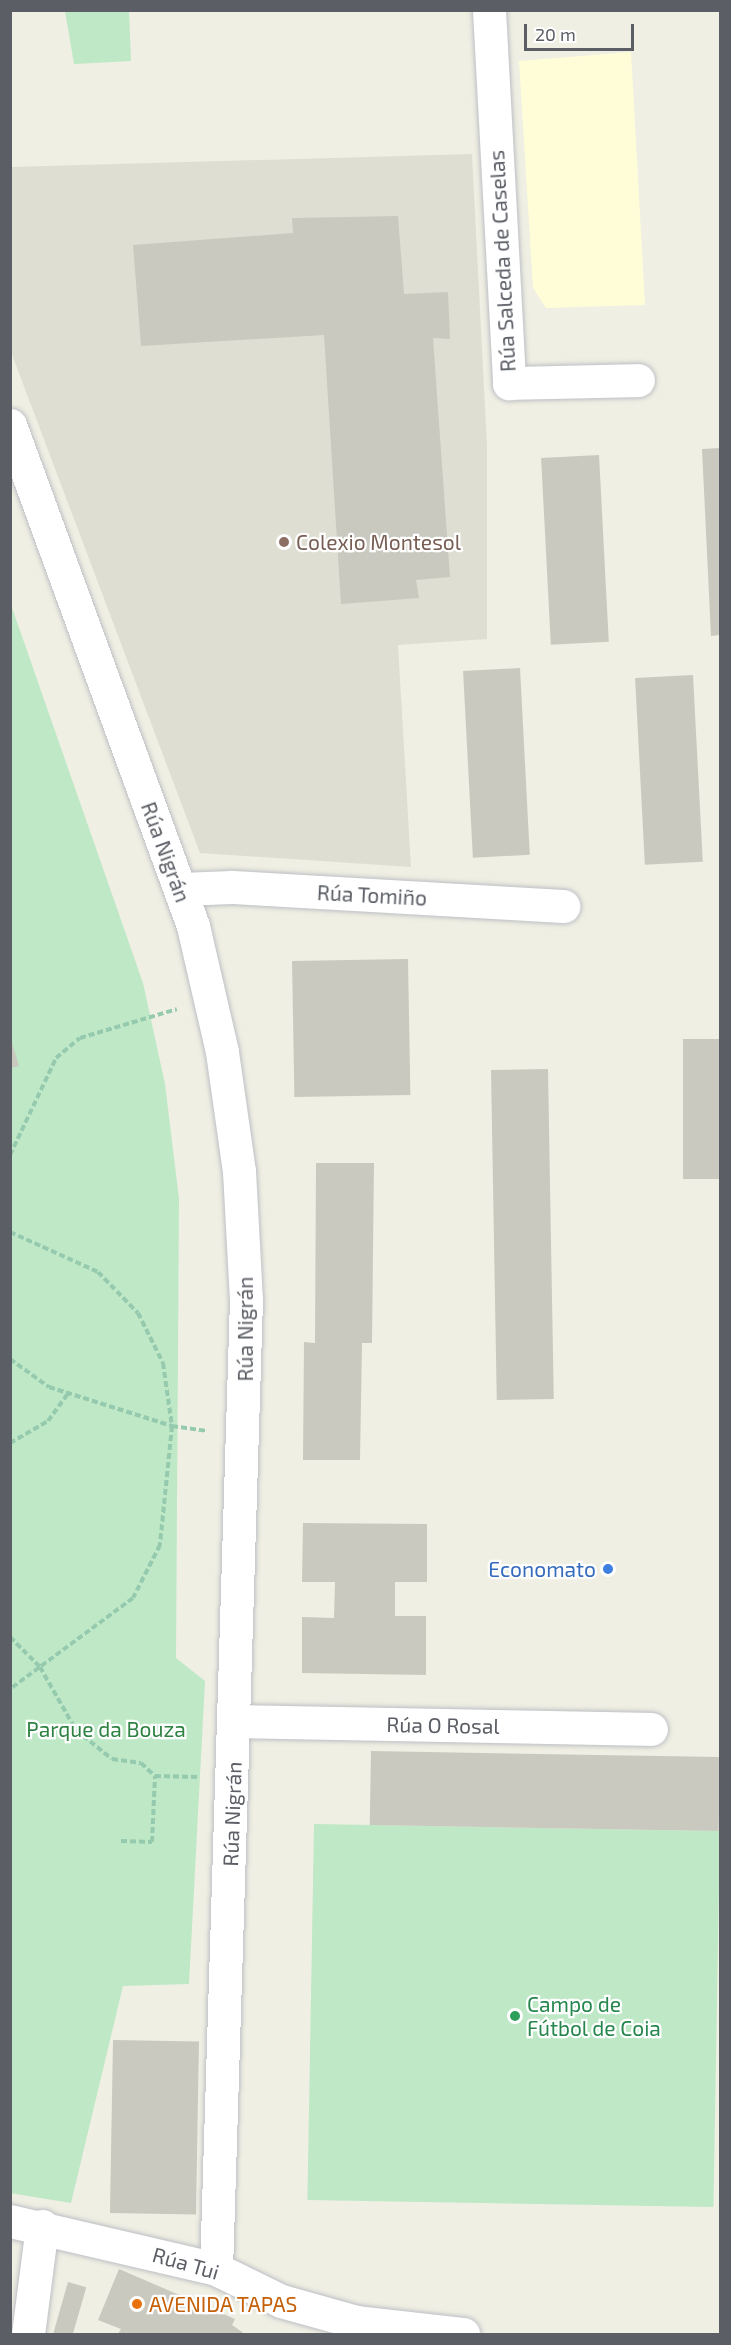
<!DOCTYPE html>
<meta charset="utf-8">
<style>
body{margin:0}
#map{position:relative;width:731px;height:2345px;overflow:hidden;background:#efefe3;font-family:"Exo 2",sans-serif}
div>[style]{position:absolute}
.commercial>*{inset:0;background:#fffdd8}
.education>*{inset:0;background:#dfded2}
.green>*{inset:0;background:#bee8c6;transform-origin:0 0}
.building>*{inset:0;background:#cac9c0;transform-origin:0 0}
.path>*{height:4px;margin-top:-2px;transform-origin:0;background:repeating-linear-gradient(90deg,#96caae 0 6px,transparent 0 9px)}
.roads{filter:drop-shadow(0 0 2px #bdbfc5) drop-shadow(0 0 2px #bdbfc5)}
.minor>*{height:33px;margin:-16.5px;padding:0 16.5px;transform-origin:16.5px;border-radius:16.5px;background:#fff}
.dots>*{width:16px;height:16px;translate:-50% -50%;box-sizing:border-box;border:3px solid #fff;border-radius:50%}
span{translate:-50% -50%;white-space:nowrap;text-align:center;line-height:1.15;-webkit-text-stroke:4.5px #fff;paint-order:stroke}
.street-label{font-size:21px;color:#5b5e65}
.education-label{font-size:21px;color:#785e54}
.left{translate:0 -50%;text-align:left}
.shop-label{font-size:21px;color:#366cbe}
.right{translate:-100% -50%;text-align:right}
.park-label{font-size:21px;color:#2e8242}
.leisure-label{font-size:21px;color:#27864d}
.food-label{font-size:21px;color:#c56008}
.frame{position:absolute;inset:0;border:12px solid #5b5e65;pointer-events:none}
.scale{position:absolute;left:524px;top:24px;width:110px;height:27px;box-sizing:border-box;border:3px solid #5b5e65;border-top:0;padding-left:8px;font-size:18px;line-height:21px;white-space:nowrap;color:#5b5e65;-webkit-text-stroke:4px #fff;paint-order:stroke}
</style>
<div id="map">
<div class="commercial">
<div style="clip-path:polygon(631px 52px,645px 305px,546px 308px,533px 288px,519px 61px)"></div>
</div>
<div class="education">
<div style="clip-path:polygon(472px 154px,487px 446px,487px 639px,398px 645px,411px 867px,200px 853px,11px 352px,11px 167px)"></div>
</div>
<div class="green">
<div style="clip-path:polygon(65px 11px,129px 11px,131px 61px,74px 64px)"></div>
<div style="clip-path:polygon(10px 602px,143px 983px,165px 1084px,179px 1199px,176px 1658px,205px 1681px,189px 1984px,123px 1986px,71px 2203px,10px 2193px)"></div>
<div style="left:314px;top:1824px;width:406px;height:376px;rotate:1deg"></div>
</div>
<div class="building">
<div style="clip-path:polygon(398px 216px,404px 294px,448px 292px,450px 339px,433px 338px,450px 577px,416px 580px,419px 598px,341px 604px,324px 335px,141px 346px,133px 245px,293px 233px,292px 218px)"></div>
<div style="clip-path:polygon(720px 448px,720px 635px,711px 636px,702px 449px)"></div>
<div style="left:599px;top:455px;width:187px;height:58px;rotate:87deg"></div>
<div style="left:520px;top:668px;width:187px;height:57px;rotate:87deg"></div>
<div style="left:693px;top:675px;width:187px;height:58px;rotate:87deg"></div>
<div style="left:408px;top:959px;width:136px;height:116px;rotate:89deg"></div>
<div style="clip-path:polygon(10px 1037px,19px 1066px,10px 1068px)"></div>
<div style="left:683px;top:1039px;width:37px;height:140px"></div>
<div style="left:548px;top:1069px;width:330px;height:57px;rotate:89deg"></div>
<div style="clip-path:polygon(316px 1163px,374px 1163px,372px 1343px,362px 1343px,360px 1460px,303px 1460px,304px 1342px,315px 1343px)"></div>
<div style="clip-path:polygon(303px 1523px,427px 1524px,427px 1582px,395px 1582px,395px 1616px,426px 1616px,426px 1675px,302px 1673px,302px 1617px,334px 1618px,335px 1582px,302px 1582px)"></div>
<div style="left:371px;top:1751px;width:349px;height:74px;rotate:1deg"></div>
<div style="left:113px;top:2040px;width:86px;height:173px;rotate:1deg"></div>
<div style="clip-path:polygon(119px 2269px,235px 2319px,232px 2325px,245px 2334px,118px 2334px,121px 2329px,98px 2320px)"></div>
<div style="left:68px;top:2282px;width:19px;height:54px;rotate:16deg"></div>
</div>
<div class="path">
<div style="left:10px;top:1155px;width:107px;rotate:-64.6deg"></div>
<div style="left:56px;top:1058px;width:31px;rotate:-40deg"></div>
<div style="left:80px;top:1038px;width:101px;rotate:-16.6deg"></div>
<div style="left:10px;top:1232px;width:97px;rotate:24.4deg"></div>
<div style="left:98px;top:1272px;width:57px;rotate:45.7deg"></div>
<div style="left:138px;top:1313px;width:56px;rotate:63.4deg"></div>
<div style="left:163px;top:1363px;width:64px;rotate:81.9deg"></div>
<div style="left:172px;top:1426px;width:120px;rotate:95.8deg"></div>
<div style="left:160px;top:1545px;width:59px;rotate:117deg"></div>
<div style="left:133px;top:1598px;width:153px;rotate:143.5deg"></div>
<div style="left:10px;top:1359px;width:48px;rotate:35.7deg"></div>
<div style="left:49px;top:1387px;width:129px;rotate:17.6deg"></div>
<div style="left:172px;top:1426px;width:35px;rotate:8deg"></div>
<div style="left:10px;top:1443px;width:44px;rotate:-30.1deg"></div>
<div style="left:48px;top:1421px;width:34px;rotate:-54deg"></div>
<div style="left:10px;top:1637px;width:42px;rotate:45deg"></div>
<div style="left:40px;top:1667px;width:73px;rotate:60.3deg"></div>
<div style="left:76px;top:1730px;width:46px;rotate:38.9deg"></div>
<div style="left:112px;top:1759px;width:29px;rotate:8deg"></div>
<div style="left:141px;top:1763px;width:19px;rotate:43deg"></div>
<div style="left:155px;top:1776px;width:43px;rotate:1.3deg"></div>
<div style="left:121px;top:1841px;width:31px;rotate:2deg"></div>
<div style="left:152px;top:1842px;width:66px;rotate:-87.4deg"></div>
</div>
<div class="roads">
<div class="minor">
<div style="left:489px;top:10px;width:374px;rotate:86.9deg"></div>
<div style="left:509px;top:383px;width:129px;rotate:-1.3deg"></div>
<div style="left:10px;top:425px;width:533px;rotate:69.93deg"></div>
<div style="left:193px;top:926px;width:129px;rotate:77deg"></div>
<div style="left:222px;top:1052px;width:120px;rotate:81.9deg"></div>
<div style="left:239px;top:1171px;width:128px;rotate:86.9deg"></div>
<div style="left:246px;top:1299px;width:970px;rotate:91.77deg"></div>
<div style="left:180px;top:889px;width:52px;rotate:-2.2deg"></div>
<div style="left:232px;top:887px;width:332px;rotate:3.3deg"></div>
<div style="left:235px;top:1721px;width:416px;rotate:1.1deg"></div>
<div style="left:10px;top:2221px;width:212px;rotate:13.1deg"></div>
<div style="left:216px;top:2269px;width:72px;rotate:26.2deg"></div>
<div style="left:281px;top:2301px;width:78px;rotate:15.6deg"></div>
<div style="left:356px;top:2322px;width:108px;rotate:6.4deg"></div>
<div style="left:28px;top:2334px;width:109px;rotate:-82.6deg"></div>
</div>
</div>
<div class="dots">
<div style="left:284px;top:542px;background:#8d6e63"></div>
<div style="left:608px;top:1569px;background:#3f7fe0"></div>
<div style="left:515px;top:2016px;background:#2e9e5b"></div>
<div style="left:137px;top:2304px;background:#e8710a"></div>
</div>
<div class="street-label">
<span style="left:502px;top:261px;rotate:-93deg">Rúa Salceda de Caselas</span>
<span style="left:166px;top:852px;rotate:70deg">Rúa Nigrán</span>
<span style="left:372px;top:895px;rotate:3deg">Rúa Tomiño</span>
<span style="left:245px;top:1329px;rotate:-90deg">Rúa Nigrán</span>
<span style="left:443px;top:1725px;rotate:1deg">Rúa O Rosal</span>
<span style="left:232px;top:1814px;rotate:-88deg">Rúa Nigrán</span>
<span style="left:186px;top:2263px;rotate:16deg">Rúa Tui</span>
</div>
<div class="education-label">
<span class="left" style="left:296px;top:542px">Colexio Montesol</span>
</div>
<div class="shop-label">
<span class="right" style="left:596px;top:1569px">Economato</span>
</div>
<div class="park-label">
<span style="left:106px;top:1729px">Parque da Bouza</span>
</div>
<div class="leisure-label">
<span class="left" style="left:527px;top:2016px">Campo de<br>Fútbol de Coia</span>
</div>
<div class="food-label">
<span class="left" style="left:149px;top:2304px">AVENIDA TAPAS</span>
</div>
<div class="frame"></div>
<div class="scale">20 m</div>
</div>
